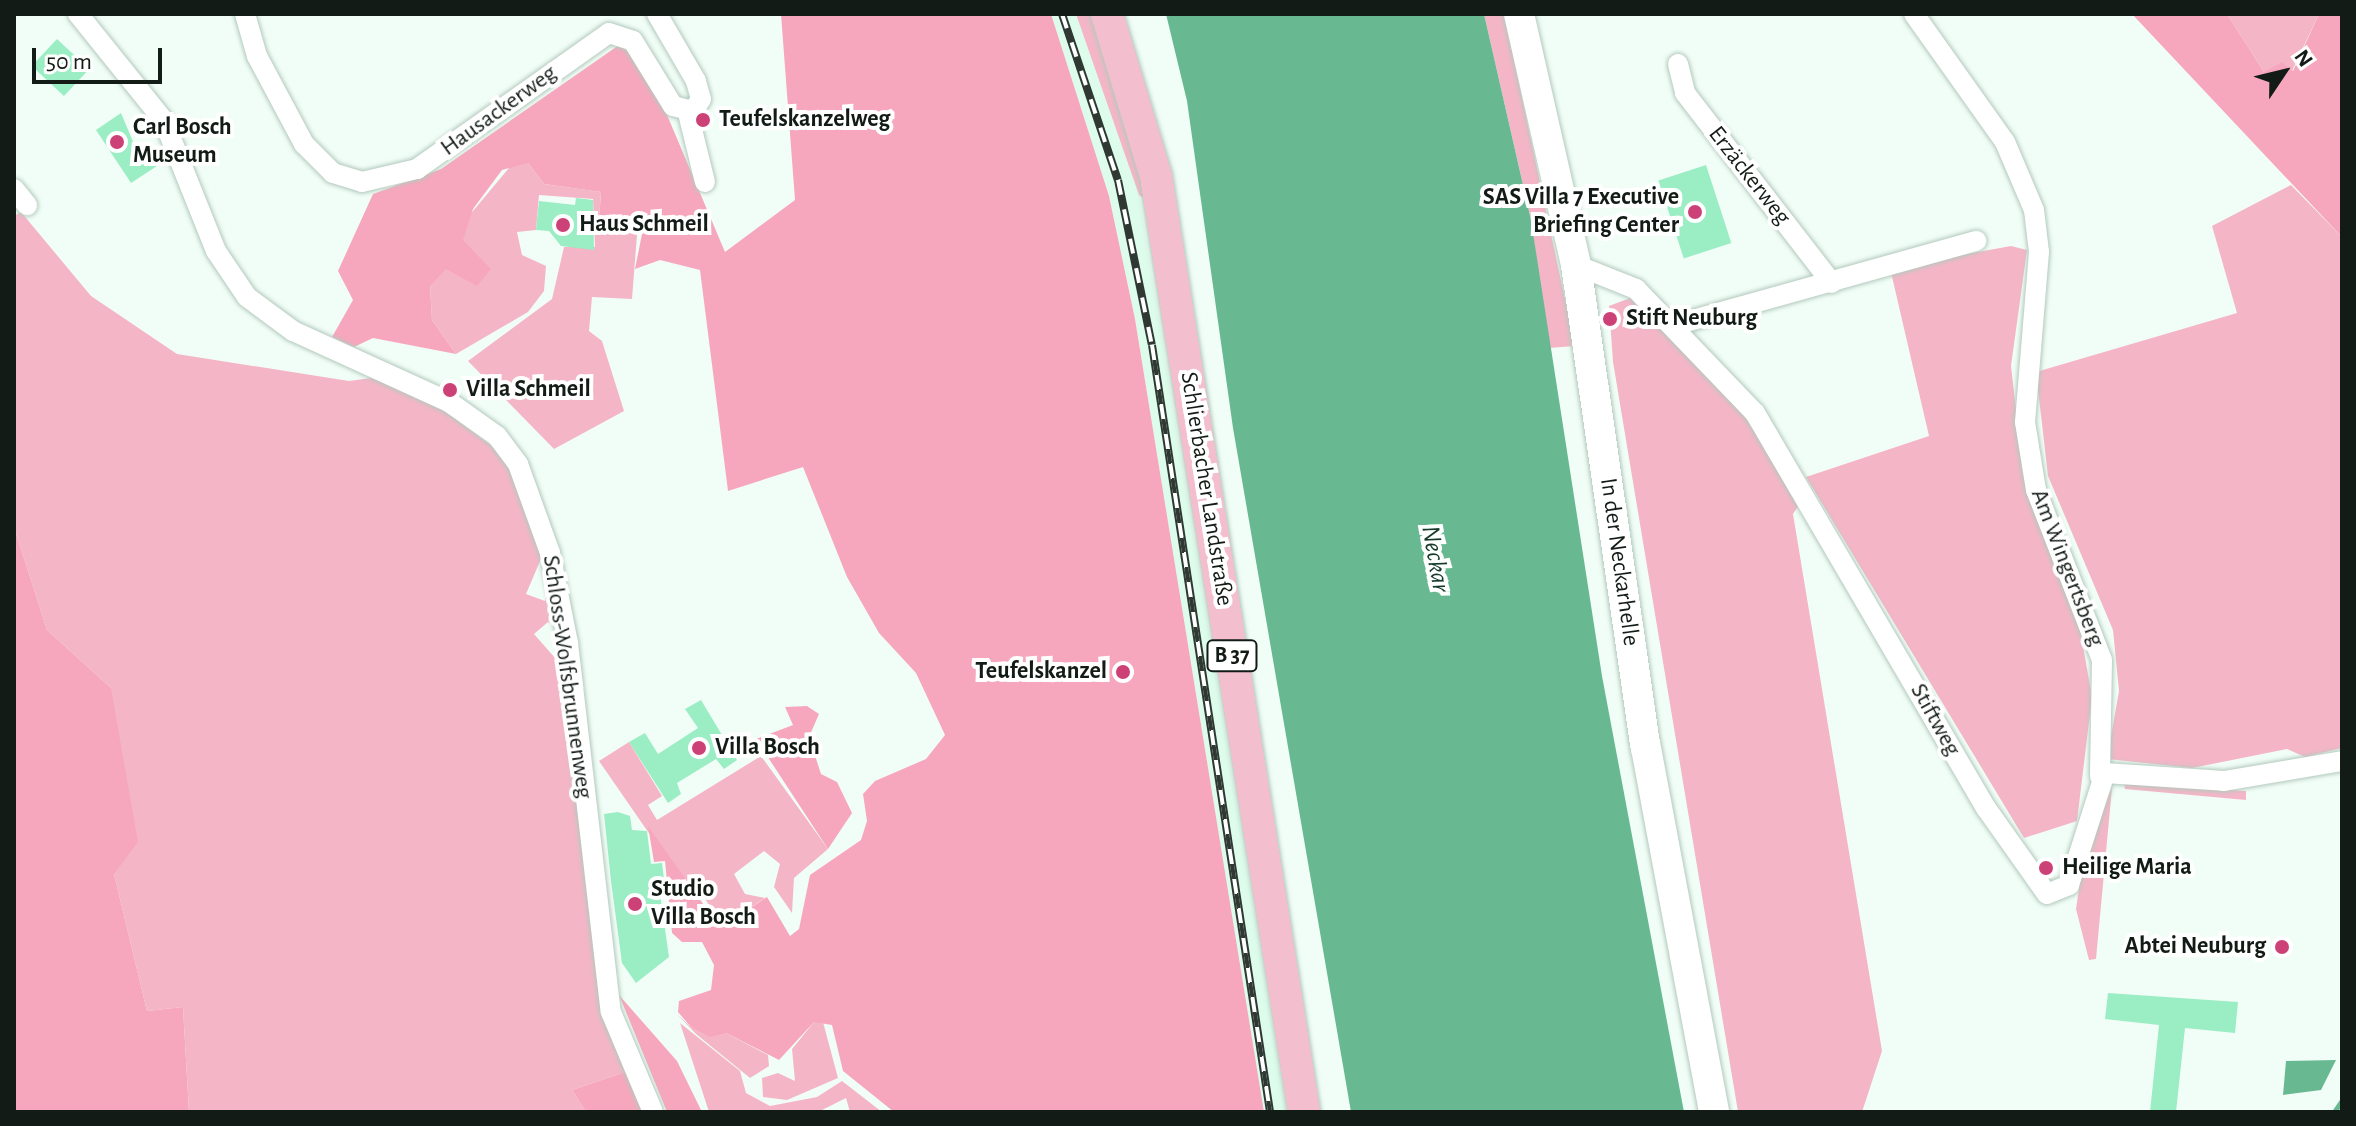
<!DOCTYPE html>
<meta charset="utf-8">
<style>
body{margin:0}
#map{position:relative;width:2356px;height:1126px;overflow:hidden;background:#f1fef7;font-family:"Alegreya Sans",sans-serif}
div>[style]{position:absolute}
.built>*{inset:0;background:#ddfceb}
.green>*{inset:0;background:#f4b6c7}
.forest>*{inset:0;background:#f7a7bd}
.water>*{inset:0;background:#68b992}
.stream>*{height:5px;margin:-2.5px;padding:0 2.5px;transform-origin:2.5px;border-radius:2.5px;background:#68b992}
.building>*{inset:0;background:#9bedc4;transform-origin:0 0}
.roads{filter:drop-shadow(0 0 2px #b3c9bd) drop-shadow(0 0 2px #b3c9bd)}
.minor>*{height:20px;margin:-10px;padding:0 10px;transform-origin:10px;border-radius:10px;background:#fff}
.secondary>*{height:30px;margin:-15px;padding:0 15px;transform-origin:15px;border-radius:15px;background:#fff}
.primary>*{height:32px;margin:-16px;padding:0 16px;transform-origin:16px;border-radius:16px;background:#f3becd}
.rail>*{height:8px;margin-top:-4px;transform-origin:0;background:repeating-linear-gradient(90deg,#fff 0 15px,#2f3833 0 30px);box-sizing:border-box;border-block:2px solid #2f3833}
.dots>*{width:22px;height:22px;translate:-50% -50%;box-sizing:border-box;border:4px solid #fff;border-radius:50%}
span{translate:-50% -50%;white-space:nowrap;text-align:center;line-height:1.15;-webkit-text-stroke:8px #fff;paint-order:stroke}
.shield-label span{padding:2px 6px;background:#fff;border:2px solid;border-radius:6px;-webkit-text-stroke-width:0}
.shield-label{font-size:22px;color:#131b16;font-weight:700}
.street-label{font-size:24px;color:#131b16}
.poi-label{font-size:24px;color:#131b16;font-weight:700}
.left{translate:0 -50%;text-align:left}
.right{translate:-100% -50%;text-align:right}
.water-label{font-size:26px;color:#163b2a;font-style:italic}
.frame{position:absolute;inset:0;border:16px solid #131b16;pointer-events:none}
.north{position:absolute;left:2244px;top:32px;width:80px;height:80px;-webkit-text-stroke:6px #fff;paint-order:stroke;rotate:55deg;font-size:22px;font-weight:700;line-height:32px;text-align:center;color:#131b16}
.north::after{content:'';display:block;margin:auto;width:28px;height:36px;background:#131b16;clip-path:polygon(50% 0,100% 100%,50% 72%,0 100%)}
.scale{position:absolute;left:32px;top:48px;width:130px;height:36px;box-sizing:border-box;border:4px solid #131b16;border-top:0;padding-left:10px;font-size:24px;line-height:28px;white-space:nowrap;color:#131b16;-webkit-text-stroke:6px #fff;paint-order:stroke}
</style>
<div id="map">
<div class="built">
<div style="clip-path:polygon(1051px 14px,1079px 14px,1139px 195px,1286px 1112px,1264px 1112px,1135px 319px,1109px 196px)"></div>
</div>
<div class="green">
<div style="clip-path:polygon(1076px 14px,1096px 14px,1149px 202px,1139px 195px)"></div>
<div style="clip-path:polygon(1484px 14px,1504px 14px,1575px 346px,1549px 348px,1531px 220px)"></div>
<div style="clip-path:polygon(2227px 14px,2319px 14px,2292px 71px,2264px 72px)"></div>
<div style="clip-path:polygon(514px 162px,528px 163px,544px 184px,601px 192px,599px 219px,637px 214px,646px 224px,637px 235px,632px 299px,592px 297px,589px 331px,602px 341px,624px 411px,554px 449px,468px 361px,552px 299px,564px 247px,595px 247px,593px 199px,539px 195px,536px 230px,517px 232px,522px 255px,546px 266px,544px 291px,528px 312px,456px 354px,432px 320px,430px 286px,442px 248px)"></div>
<div style="clip-path:polygon(2291px 185px,2342px 237px,2342px 748px,2305px 757px,2287px 749px,2192px 768px,2107px 759px,2119px 691px,2113px 630px,2048px 476px,2036px 372px,2237px 313px,2212px 226px)"></div>
<div style="clip-path:polygon(21px 212px,91px 296px,177px 354px,349px 381px,371px 378px,422px 394px,497px 450px,515px 477px,543px 554px,526px 594px,545px 601px,549px 590px,558px 629px,548px 622px,534px 634px,563px 667px,600px 1006px,625px 1072px,572px 1090px,586px 1112px,189px 1112px,183px 1007px,147px 1011px,114px 874px,111px 688px,47px 630px,14px 527px,14px 216px)"></div>
<div style="clip-path:polygon(2011px 246px,2027px 250px,2011px 366px,2024px 479px,2080px 629px,2092px 697px,2077px 821px,2024px 838px,1806px 477px,1929px 436px,1890px 268px)"></div>
<div style="clip-path:polygon(1630px 298px,1745px 415px,1801px 502px,1793px 514px,1882px 1051px,1862px 1112px,1738px 1112px,1613px 362px,1609px 306px)"></div>
<div style="clip-path:polygon(629px 742px,662px 796px,648px 805px,657px 820px,761px 756px,828px 849px,794px 878px,792px 913px,774px 887px,780px 864px,764px 851px,734px 874px,745px 894px,765px 898px,729px 922px,715px 915px,699px 889px,691px 894px,599px 761px)"></div>
<div style="clip-path:polygon(2124px 783px,2246px 791px,2246px 800px,2125px 789px)"></div>
<div style="clip-path:polygon(2112px 788px,2096px 959px,2089px 960px,2076px 909px,2085px 847px)"></div>
<div style="clip-path:polygon(677px 1014px,691px 1027px,726px 1033px,768px 1055px,769px 1066px,750px 1078px,696px 1034px)"></div>
<div style="clip-path:polygon(814px 1022px,823px 1022px,838px 1078px,787px 1100px,763px 1097px,762px 1078px,778px 1073px,795px 1081px,792px 1049px)"></div>
<div style="clip-path:polygon(680px 1023px,740px 1071px,746px 1093px,770px 1106px,817px 1097px,842px 1081px,882px 1112px,850px 1112px,846px 1098px,818px 1112px,709px 1112px)"></div>
</div>
<div class="forest">
<div style="clip-path:polygon(781px 14px,1051px 14px,1109px 196px,1135px 319px,1264px 1112px,894px 1112px,843px 1071px,832px 1025px,814px 1022px,779px 1060px,726px 1033px,710px 1037px,691px 1027px,678px 1012px,679px 1001px,711px 990px,714px 965px,702px 942px,682px 942px,672px 933px,665px 861px,654px 862px,648px 826px,711px 915px,729px 922px,767px 897px,790px 936px,799px 929px,810px 875px,861px 840px,867px 821px,863px 794px,875px 781px,926px 759px,945px 735px,916px 673px,879px 633px,847px 577px,803px 467px,728px 491px,700px 270px,660px 260px,635px 269px,645px 219px,599px 220px,601px 192px,544px 184px,528px 163px,502px 170px,473px 209px,463px 240px,491px 269px,477px 286px,446px 269px,430px 286px,432px 320px,456px 354px,373px 338px,354px 347px,332px 337px,353px 300px,338px 271px,373px 194px,441px 169px,619px 45px,637px 58px,659px 96px,725px 252px,795px 200px)"></div>
<div style="clip-path:polygon(2132px 14px,2227px 14px,2264px 72px,2282px 62px,2293px 71px,2319px 14px,2342px 14px,2342px 237px)"></div>
<div style="clip-path:polygon(14px 527px,47px 630px,111px 688px,138px 842px,114px 874px,147px 1011px,183px 1007px,189px 1112px,14px 1112px)"></div>
<div style="clip-path:polygon(807px 706px,819px 714px,809px 737px,821px 774px,837px 782px,852px 813px,828px 849px,756px 739px,793px 725px,785px 707px)"></div>
<div style="clip-path:polygon(619px 995px,677px 1061px,702px 1112px,667px 1112px)"></div>
<div style="clip-path:polygon(625px 1072px,642px 1112px,586px 1112px,572px 1090px)"></div>
</div>
<div class="water">
<div style="clip-path:polygon(1166px 14px,1484px 14px,1531px 220px,1602px 676px,1684px 1112px,1351px 1112px,1233px 428px,1187px 101px)"></div>
<div style="clip-path:polygon(2336px 1060px,2321px 1090px,2283px 1095px,2286px 1061px)"></div>
</div>
<div class="stream">
<div style="left:2334px;top:1112px;width:14px;rotate:-56deg"></div>
</div>
<div class="building">
<div style="left:57px;top:39px;width:44px;height:37px;rotate:43deg"></div>
<div style="clip-path:polygon(121px 113px,139px 156px,147px 151px,157px 166px,131px 183px,96px 130px)"></div>
<div style="left:1706px;top:165px;width:82px;height:50px;rotate:72deg"></div>
<div style="clip-path:polygon(576px 198px,593px 200px,594px 250px,561px 246px,549px 231px,536px 230px,539px 201px,575px 205px)"></div>
<div style="clip-path:polygon(701px 700px,737px 760px,724px 769px,716px 759px,677px 783px,681px 794px,668px 803px,629px 742px,645px 733px,658px 754px,698px 728px,685px 709px)"></div>
<div style="clip-path:polygon(618px 812px,630px 816px,632px 830px,647px 831px,651px 864px,662px 863px,664px 879px,658px 880px,669px 957px,636px 983px,622px 963px,611px 881px,604px 814px)"></div>
<div style="clip-path:polygon(2108px 993px,2238px 1002px,2235px 1033px,2185px 1028px,2176px 1112px,2150px 1112px,2159px 1025px,2105px 1019px)"></div>
</div>
<div class="roads">
<div class="minor">
<div style="left:78px;top:14px;width:137px;rotate:51.2deg"></div>
<div style="left:164px;top:121px;width:140px;rotate:68.2deg"></div>
<div style="left:216px;top:251px;width:55px;rotate:56deg"></div>
<div style="left:247px;top:297px;width:57px;rotate:36.5deg"></div>
<div style="left:293px;top:331px;width:171px;rotate:24.5deg"></div>
<div style="left:449px;top:402px;width:59px;rotate:35.3deg"></div>
<div style="left:497px;top:436px;width:35px;rotate:53deg"></div>
<div style="left:518px;top:464px;width:95px;rotate:70.2deg"></div>
<div style="left:550px;top:553px;width:92px;rotate:78.7deg"></div>
<div style="left:568px;top:643px;width:371px;rotate:83.4deg"></div>
<div style="left:611px;top:1012px;width:108px;rotate:67.2deg"></div>
<div style="left:245px;top:14px;width:44px;rotate:74.1deg"></div>
<div style="left:257px;top:56px;width:100px;rotate:61.9deg"></div>
<div style="left:304px;top:144px;width:41px;rotate:45deg"></div>
<div style="left:333px;top:173px;width:30px;rotate:17deg"></div>
<div style="left:362px;top:182px;width:57px;rotate:-13.3deg"></div>
<div style="left:417px;top:169px;width:235px;rotate:-35.3deg"></div>
<div style="left:609px;top:33px;width:25px;rotate:18deg"></div>
<div style="left:633px;top:41px;width:76px;rotate:58.4deg"></div>
<div style="left:673px;top:106px;width:21px;rotate:14deg"></div>
<div style="left:693px;top:111px;width:14px;rotate:-56deg"></div>
<div style="left:701px;top:99px;width:19px;rotate:-106deg"></div>
<div style="left:696px;top:81px;width:78px;rotate:-120.2deg"></div>
<div style="left:1914px;top:14px;width:157px;rotate:54.6deg"></div>
<div style="left:2005px;top:142px;width:74px;rotate:66.9deg"></div>
<div style="left:2034px;top:210px;width:42px;rotate:83.2deg"></div>
<div style="left:2039px;top:252px;width:171px;rotate:94.7deg"></div>
<div style="left:2025px;top:422px;width:69px;rotate:80.8deg"></div>
<div style="left:2036px;top:490px;width:182px;rotate:68.8deg"></div>
<div style="left:2102px;top:660px;width:116px;rotate:91deg"></div>
<div style="left:1678px;top:64px;width:30px;rotate:76deg"></div>
<div style="left:1685px;top:93px;width:240px;rotate:52.3deg"></div>
<div style="left:688px;top:113px;width:71px;rotate:76.2deg"></div>
<div style="left:14px;top:189px;width:21px;rotate:51deg"></div>
<div style="left:1576px;top:265px;width:65px;rotate:21.8deg"></div>
<div style="left:1636px;top:289px;width:172px;rotate:46.2deg"></div>
<div style="left:1755px;top:413px;width:458px;rotate:59.7deg"></div>
<div style="left:1986px;top:808px;width:105px;rotate:54.7deg"></div>
<div style="left:2047px;top:894px;width:24px;rotate:-22deg"></div>
<div style="left:2069px;top:885px;width:118px;rotate:-72.2deg"></div>
<div style="left:2105px;top:773px;width:119px;rotate:3.8deg"></div>
<div style="left:2224px;top:781px;width:120px;rotate:-9.6deg"></div>
<div style="left:1675px;top:325px;width:313px;rotate:-15.6deg"></div>
</div>
<div class="secondary">
<div style="left:1519px;top:14px;width:257px;rotate:77.2deg"></div>
<div style="left:1576px;top:265px;width:488px;rotate:81.8deg"></div>
<div style="left:1646px;top:748px;width:370px;rotate:79.4deg"></div>
</div>
<div class="primary">
<div style="left:1107px;top:14px;width:169px;rotate:73.2deg"></div>
<div style="left:1156px;top:176px;width:948px;rotate:81.01deg"></div>
</div>
</div>
<div class="rail">
<div style="left:1062px;top:14px;width:175px;rotate:71.4deg"></div>
<div style="left:1118px;top:180px;width:168px;rotate:78.4deg"></div>
<div style="left:1152px;top:345px;width:776px;rotate:81.25deg"></div>
</div>
<div class="dots">
<div style="left:703px;top:120px;background:#cc4176"></div>
<div style="left:117px;top:142px;background:#cc4176"></div>
<div style="left:1695px;top:212px;background:#cc4176"></div>
<div style="left:563px;top:225px;background:#cc4176"></div>
<div style="left:1610px;top:319px;background:#cc4176"></div>
<div style="left:450px;top:390px;background:#cc4176"></div>
<div style="left:1123px;top:672px;background:#cc4176"></div>
<div style="left:699px;top:748px;background:#cc4176"></div>
<div style="left:2046px;top:868px;background:#cc4176"></div>
<div style="left:635px;top:904px;background:#cc4176"></div>
<div style="left:2282px;top:947px;background:#cc4176"></div>
</div>
<div class="shield-label">
<span style="left:1232px;top:656px">B 37</span>
</div>
<div class="street-label">
<span style="left:499px;top:111px;rotate:-36deg">Hausackerweg</span>
<span style="left:1749px;top:176px;rotate:52deg">Erzäckerweg</span>
<span style="left:1206px;top:489px;rotate:81deg">Schlierbacher Landstraße</span>
<span style="left:1619px;top:562px;rotate:82deg">In der Neckarhelle</span>
<span style="left:2067px;top:568px;rotate:69deg">Am Wingertsberg</span>
<span style="left:567px;top:677px;rotate:82deg">Schloss-Wolfsbrunnenweg</span>
<span style="left:1935px;top:720px;rotate:61deg">Stiftweg</span>
</div>
<div class="poi-label">
<span class="left" style="left:719px;top:120px">Teufelskanzelweg</span>
<span class="left" style="left:133px;top:142px">Carl Bosch<br>Museum</span>
<span class="right" style="left:1679px;top:212px">SAS Villa 7 Executive<br>Briefing Center</span>
<span class="left" style="left:579px;top:225px">Haus Schmeil</span>
<span class="left" style="left:1626px;top:319px">Stift Neuburg</span>
<span class="left" style="left:466px;top:390px">Villa Schmeil</span>
<span class="right" style="left:1107px;top:672px">Teufelskanzel</span>
<span class="left" style="left:715px;top:748px">Villa Bosch</span>
<span class="left" style="left:2062px;top:868px">Heilige Maria</span>
<span class="left" style="left:651px;top:904px">Studio<br>Villa Bosch</span>
<span class="right" style="left:2266px;top:947px">Abtei Neuburg</span>
</div>
<div class="water-label">
<span style="left:1435px;top:559px;rotate:80deg">Neckar</span>
</div>
<div class="frame"></div>
<div class="north">N</div>
<div class="scale">50 m</div>
</div>
